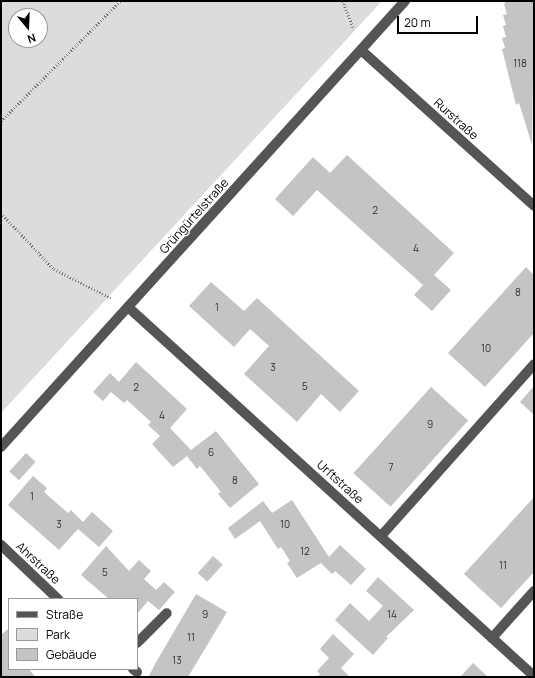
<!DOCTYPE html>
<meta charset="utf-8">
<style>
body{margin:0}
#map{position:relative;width:535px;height:678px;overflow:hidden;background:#fff;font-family:Manrope,sans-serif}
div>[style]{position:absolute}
.green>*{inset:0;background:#dcdcdc}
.building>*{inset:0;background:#c4c4c4;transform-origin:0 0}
.path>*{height:2.5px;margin-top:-1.25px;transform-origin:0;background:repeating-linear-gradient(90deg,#777 0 1px,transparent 0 3px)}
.minor>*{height:10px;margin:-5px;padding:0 5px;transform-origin:5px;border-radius:5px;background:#555}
span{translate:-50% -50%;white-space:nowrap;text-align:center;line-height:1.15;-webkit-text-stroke:3px #fff;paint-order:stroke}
.number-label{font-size:10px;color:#313131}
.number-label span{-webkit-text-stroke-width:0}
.street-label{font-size:12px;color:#000}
.frame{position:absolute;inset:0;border:2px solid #000;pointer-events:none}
.legend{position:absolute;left:8px;top:598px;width:130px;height:72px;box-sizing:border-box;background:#fff;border:1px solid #999;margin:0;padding:5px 7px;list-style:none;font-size:12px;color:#000}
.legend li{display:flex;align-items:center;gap:8px;height:20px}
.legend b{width:20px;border:1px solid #999}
.north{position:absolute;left:8px;top:8px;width:40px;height:40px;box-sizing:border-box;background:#fff;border:1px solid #999;border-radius:50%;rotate:161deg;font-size:11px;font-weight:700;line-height:16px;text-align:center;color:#000}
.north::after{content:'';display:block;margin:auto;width:14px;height:18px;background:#000;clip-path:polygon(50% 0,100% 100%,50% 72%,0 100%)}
.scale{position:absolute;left:397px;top:16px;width:81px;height:18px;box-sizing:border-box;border:2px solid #000;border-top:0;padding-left:5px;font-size:12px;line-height:14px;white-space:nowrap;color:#000;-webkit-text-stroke:3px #fff;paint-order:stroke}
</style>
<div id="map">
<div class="green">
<div style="clip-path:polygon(evenodd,1px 1px,382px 1px,1px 413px,1px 1px,16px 16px,40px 16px,40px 40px,16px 40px,16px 16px)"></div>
</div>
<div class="building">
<div style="clip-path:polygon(506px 1px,534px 1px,532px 145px,519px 103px,516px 105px,502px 49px,505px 48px,502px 38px,506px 37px,503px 26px,506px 25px,503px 15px,507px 14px,504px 4px)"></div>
<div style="clip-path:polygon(347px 155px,454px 253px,434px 275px,451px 290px,432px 311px,414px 295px,423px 285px,317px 190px,293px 216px,275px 199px,313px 157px,330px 173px)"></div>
<div style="clip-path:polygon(526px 267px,534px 275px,534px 333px,485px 387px,448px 353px)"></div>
<div style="clip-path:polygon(211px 282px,244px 311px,257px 298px,359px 391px,340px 412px,321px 394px,297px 422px,244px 374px,269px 346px,250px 329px,234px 347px,189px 306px)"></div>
<div style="clip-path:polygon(136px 362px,187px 409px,170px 428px,191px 450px,216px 431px,259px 484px,230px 508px,218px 494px,221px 492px,200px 466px,197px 469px,187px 456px,173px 467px,152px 444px,160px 436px,148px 425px,151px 422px,127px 400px,124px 403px,111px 392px,103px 401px,93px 392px,110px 373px,119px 382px)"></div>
<div style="clip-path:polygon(534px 386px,534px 415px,520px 402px)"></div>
<div style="left:431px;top:387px;width:50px;height:116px;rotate:42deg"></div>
<div style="left:26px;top:453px;width:13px;height:25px;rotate:42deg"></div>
<div style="clip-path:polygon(33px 476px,47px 488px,44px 492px,68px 513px,71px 510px,83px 522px,92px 512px,113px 531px,99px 547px,78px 529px,59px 550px,8px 505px)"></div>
<div style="clip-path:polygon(534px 497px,534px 572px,501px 608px,464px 574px)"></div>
<div style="clip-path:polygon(292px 500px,329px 557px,340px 545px,366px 569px,351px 585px,335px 571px,332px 574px,321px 563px,297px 578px,287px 563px,290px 561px,281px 547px,278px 549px,260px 521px,235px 539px,228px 528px,263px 501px,272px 513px)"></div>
<div style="clip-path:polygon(106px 546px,129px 571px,139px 560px,151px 571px,144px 579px,156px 590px,164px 582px,175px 592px,159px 610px,148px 601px,137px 614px,137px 599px,109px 599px,81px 575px)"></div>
<div style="left:213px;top:556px;width:13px;height:23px;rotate:42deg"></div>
<div style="clip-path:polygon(378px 577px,414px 610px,386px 637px,388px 638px,373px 655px,335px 620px,350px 603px,369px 621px,383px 606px,366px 591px)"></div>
<div style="clip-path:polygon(196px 594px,227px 612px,188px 677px,152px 677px,149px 676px,155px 664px)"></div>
<div style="clip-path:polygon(9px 628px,9px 669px,29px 669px,35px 677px,1px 677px,1px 635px)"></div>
<div style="clip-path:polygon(333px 634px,354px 654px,341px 668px,350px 677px,317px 677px,320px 674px,317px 671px,329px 658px,320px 649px)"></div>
<div style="clip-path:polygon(473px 663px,488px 677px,460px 677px)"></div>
</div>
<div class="path">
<div style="left:343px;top:1px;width:30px;rotate:69deg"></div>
<div style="left:1px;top:121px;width:169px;rotate:-45.2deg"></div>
<div style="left:1px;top:213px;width:77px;rotate:46.6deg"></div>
<div style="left:54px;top:269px;width:64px;rotate:27deg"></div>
</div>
<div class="minor">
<div style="left:361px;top:50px;width:233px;rotate:42deg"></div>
<div style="left:128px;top:307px;width:549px;rotate:42.27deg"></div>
<div style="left:1px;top:447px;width:602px;rotate:-47.83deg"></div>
<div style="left:381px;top:536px;width:230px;rotate:-48.3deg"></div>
<div style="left:1px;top:545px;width:79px;rotate:43.5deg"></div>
<div style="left:492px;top:638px;width:63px;rotate:-48.2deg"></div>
<div style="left:137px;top:643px;width:42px;rotate:-45deg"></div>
<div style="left:133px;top:669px;width:5px;rotate:37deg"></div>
</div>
<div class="number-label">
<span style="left:520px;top:64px">118</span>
<span style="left:375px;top:211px">2</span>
<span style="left:416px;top:249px">4</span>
<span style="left:518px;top:293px">8</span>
<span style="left:217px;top:308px">1</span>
<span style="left:486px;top:349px">10</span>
<span style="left:273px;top:368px">3</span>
<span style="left:305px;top:387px">5</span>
<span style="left:136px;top:388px">2</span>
<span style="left:162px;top:416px">4</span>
<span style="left:430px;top:425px">9</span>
<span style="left:211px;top:453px">6</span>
<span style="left:391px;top:468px">7</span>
<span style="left:235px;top:481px">8</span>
<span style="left:32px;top:497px">1</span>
<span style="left:59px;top:525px">3</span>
<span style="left:285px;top:525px">10</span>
<span style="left:305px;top:552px">12</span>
<span style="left:503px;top:566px">11</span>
<span style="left:105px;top:573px">5</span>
<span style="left:205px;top:615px">9</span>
<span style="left:392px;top:615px">14</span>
<span style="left:191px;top:638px">11</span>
<span style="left:177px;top:661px">13</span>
</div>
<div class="street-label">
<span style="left:456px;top:119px;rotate:42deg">Rurstraße</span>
<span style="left:194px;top:216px;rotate:-48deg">Grüngürtelstraße</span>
<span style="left:340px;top:482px;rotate:42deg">Urftstraße</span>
<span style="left:38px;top:563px;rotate:43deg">Ahrstraße</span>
</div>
<div class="frame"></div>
<ul class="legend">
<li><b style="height:5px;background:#555"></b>Straße</li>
<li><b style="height:11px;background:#dcdcdc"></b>Park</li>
<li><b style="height:11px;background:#c4c4c4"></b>Gebäude</li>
</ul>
<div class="north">N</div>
<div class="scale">20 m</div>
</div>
